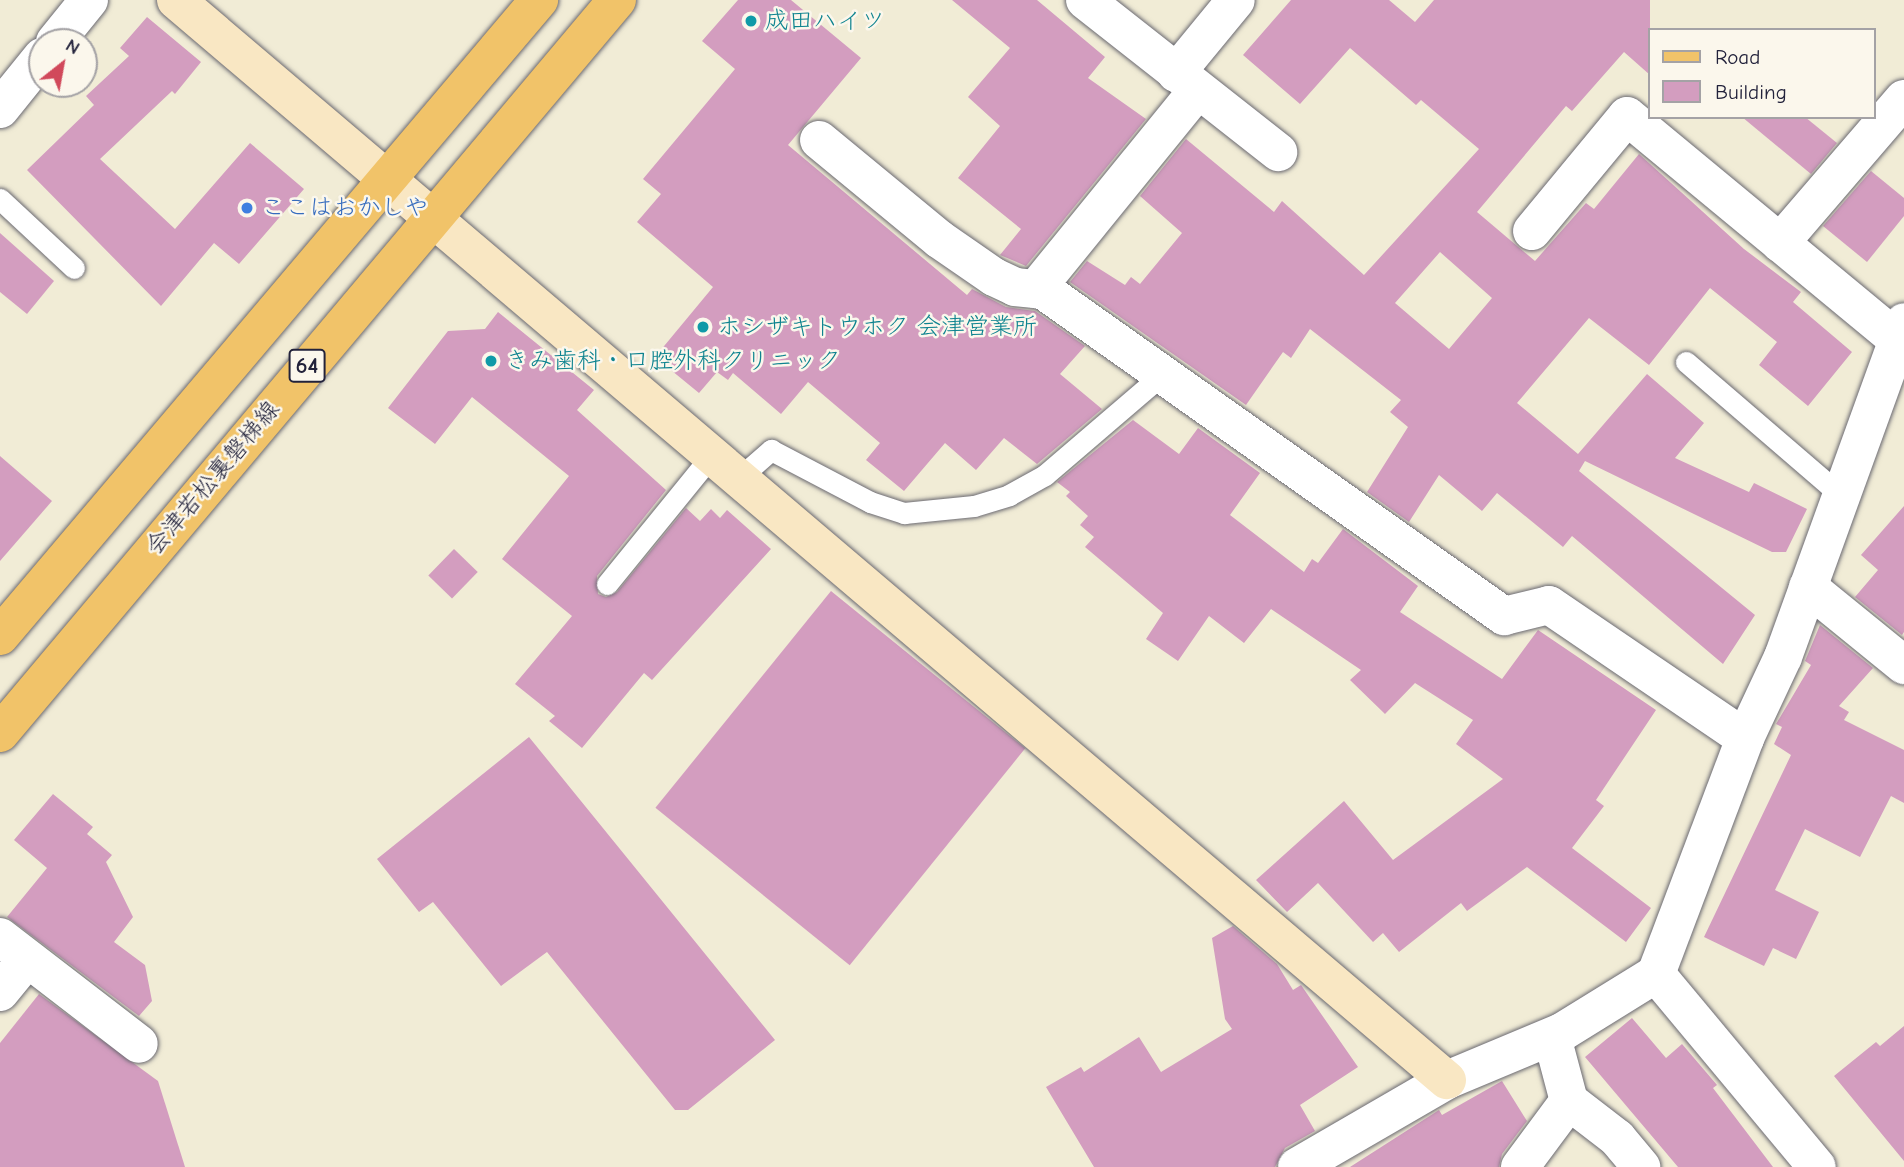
<!DOCTYPE html>
<meta charset="utf-8">
<style>
body{margin:0}
#map{position:relative;width:1904px;height:1167px;overflow:hidden;background:#f1ecd6;font-family:"Comic Neue","Klee One",sans-serif}
div>[style]{position:absolute}
.building>*{inset:0;background:#d39dbf;transform-origin:0 0}
.roads{filter:drop-shadow(0 0 2px #6a6971) drop-shadow(0 0 2px #6a6971)}
.lane>*{height:21px;margin:-10.5px;padding:0 10.5px;transform-origin:10.5px;border-radius:10.5px;background:#fff}
.street>*{height:38px;margin:-19px;padding:0 19px;transform-origin:19px;border-radius:19px;background:#fff}
.secondary>*{height:38px;margin:-19px;padding:0 19px;transform-origin:19px;border-radius:19px;background:#f9e7c3}
.primary>*{height:38px;margin:-19px;padding:0 19px;transform-origin:19px;border-radius:19px;background:#f1c369}
.dots>*{width:19px;height:19px;translate:-50% -50%;box-sizing:border-box;border:4px solid #fbf7ec;border-radius:50%}
span{translate:-50% -50%;white-space:nowrap;text-align:center;line-height:1.15;-webkit-text-stroke:5px #fbf7ec;paint-order:stroke}
.shield-label span{padding:2px 5px;background:#fbf7ec;border:2px solid;border-radius:5px;-webkit-text-stroke-width:0}
.shield-label{font-size:23px;color:#22223b;font-weight:700}
.culture-label{font-size:24px;color:#0d838f}
.left{translate:0 -50%;text-align:left}
.shop-label{font-size:24px;color:#366cbe}
.street-label{font-size:24px;color:#22223b}
.legend{position:absolute;left:1648px;top:28px;width:228px;height:91px;box-sizing:border-box;background:#fbf7ec;border:2px solid #a4a2a5;margin:0;padding:9px 12px;list-style:none;font-size:21px;color:#22223b}
.legend li{display:flex;align-items:center;gap:14px;height:35px}
.legend b{width:35px;border:2px solid #a4a2a5}
.north{position:absolute;left:28px;top:28px;width:70px;height:70px;box-sizing:border-box;background:#fbf7ec;border:2px solid #a4a2a5;border-radius:50%;rotate:31deg;font-size:19px;font-weight:700;line-height:28px;text-align:center;color:#22223b}
.north::after{content:'';display:block;margin:auto;width:24px;height:32px;background:#d1495b;clip-path:polygon(50% 0,100% 100%,50% 72%,0 100%)}
</style>
<div id="map">
<div class="building">
<div style="clip-path:polygon(738px 0,791px 0,861px 58px,788px 145px,967px 295px,972px 289px,1006px 307px,1035px 311px,1085px 346px,1060px 374px,1102px 409px,1037px 464px,1004px 438px,976px 470px,945px 443px,904px 491px,866px 460px,880px 443px,808px 382px,781px 414px,733px 373px,728px 380px,717px 372px,699px 393px,655px 357px,713px 287px,637px 222px,661px 194px,643px 179px,735px 69px,702px 41px)"></div>
<div style="clip-path:polygon(952px 0,1037px 0,1105px 57px,1088px 78px,1146px 119px,1026px 266px,1000px 255px,1021px 229px,958px 178px,1000px 126px,968px 97px,1010px 48px)"></div>
<div style="clip-path:polygon(evenodd,1291px 0,1389px 0,1415px 22px,1434px 0,1650px 0,1650px 75px,1624px 52px,1572px 111px,1566px 106px,1477px 212px,1535px 261px,1586px 203px,1594px 209px,1639px 154px,1744px 249px,1801px 292px,1793px 302px,1852px 352px,1808px 406px,1759px 365px,1777px 342px,1710px 288px,1649px 365px,1589px 318px,1517px 403px,1578px 454px,1647px 374px,1704px 423px,1675px 458px,1749px 492px,1754px 483px,1807px 509px,1786px 552px,1772px 552px,1585px 461px,1579px 471px,1755px 615px,1723px 664px,1572px 536px,1563px 547px,1497px 493px,1482px 511px,1439px 475px,1409px 522px,1367px 492px,1408px 427px,1390px 412px,1401px 400px,1310px 329px,1291px 358px,1283px 352px,1246px 405px,1070px 282px,1087px 261px,1125px 285px,1131px 277px,1140px 284px,1182px 233px,1140px 196px,1186px 139px,1274px 212px,1282px 201px,1364px 275px,1479px 149px,1421px 100px,1416px 105px,1350px 48px,1300px 104px,1243px 55px,1291px 0,1440px 252px,1492px 298px,1449px 349px,1395px 303px,1440px 252px)"></div>
<div style="clip-path:polygon(147px 17px,201px 62px,175px 94px,172px 91px,100px 159px,175px 229px,250px 143px,304px 189px,239px 264px,214px 243px,161px 306px,27px 170px,94px 105px,86px 96px,129px 56px,120px 48px)"></div>
<div style="clip-path:polygon(1742px 117px,1805px 117px,1837px 143px,1811px 174px)"></div>
<div style="clip-path:polygon(1871px 171px,1904px 198px,1904px 216px,1867px 262px,1823px 226px)"></div>
<div style="clip-path:polygon(0 233px,54px 281px,27px 314px,0 292px)"></div>
<div style="clip-path:polygon(498px 312px,594px 390px,577px 410px,666px 490px,597px 576px,598px 594px,606px 597px,617px 592px,686px 508px,700px 521px,711px 509px,720px 518px,727px 510px,771px 549px,652px 680px,644px 673px,582px 748px,549px 721px,555px 716px,515px 684px,572px 616px,502px 559px,569px 476px,472px 397px,435px 444px,388px 408px,448px 331px,485px 329px)"></div>
<div style="clip-path:polygon(1133px 420px,1179px 454px,1198px 428px,1260px 473px,1230px 515px,1304px 572px,1312px 559px,1318px 563px,1343px 529px,1418px 586px,1400px 612px,1502px 679px,1538px 630px,1656px 710px,1596px 800px,1604px 806px,1572px 848px,1651px 908px,1626px 942px,1527px 867px,1467px 911px,1461px 903px,1399px 952px,1383px 933px,1373px 942px,1318px 883px,1287px 912px,1256px 880px,1344px 801px,1393px 860px,1503px 779px,1456px 744px,1473px 720px,1415px 683px,1385px 714px,1350px 680px,1361px 670px,1271px 609px,1244px 643px,1209px 616px,1178px 661px,1146px 639px,1163px 613px,1085px 547px,1094px 537px,1080px 525px,1088px 516px,1066px 496px,1070px 492px,1057px 482px)"></div>
<div style="clip-path:polygon(0 456px,52px 501px,0 561px)"></div>
<div style="clip-path:polygon(1904px 506px,1904px 632px,1902px 635px,1855px 597px,1878px 570px,1861px 555px)"></div>
<div style="left:454px;top:549px;width:33px;height:37px;rotate:44deg"></div>
<div style="left:831px;top:591px;width:250px;height:279px;rotate:39deg"></div>
<div style="clip-path:polygon(1820px 625px,1873px 668px,1839px 706px,1849px 712px,1844px 720px,1904px 750px,1904px 803px,1891px 796px,1860px 857px,1805px 829px,1775px 890px,1819px 912px,1796px 959px,1773px 948px,1764px 966px,1704px 937px,1791px 755px,1774px 744px,1782px 727px,1776px 724px,1811px 665px,1805px 661px)"></div>
<div style="clip-path:polygon(529px 737px,775px 1040px,688px 1110px,675px 1110px,547px 952px,501px 986px,433px 902px,419px 912px,377px 859px)"></div>
<div style="clip-path:polygon(53px 794px,93px 827px,87px 834px,112px 855px,106px 862px,133px 917px,114px 942px,145px 965px,152px 1001px,139px 1016px,7px 917px,47px 868px,14px 840px)"></div>
<div style="clip-path:polygon(1233px 926px,1277px 964px,1293px 990px,1301px 985px,1358px 1067px,1300px 1105px,1315px 1131px,1285px 1148px,1275px 1167px,1094px 1167px,1046px 1087px,1081px 1067px,1084px 1072px,1139px 1037px,1161px 1072px,1232px 1029px,1225px 1019px,1212px 938px)"></div>
<div style="clip-path:polygon(39px 994px,158px 1081px,185px 1167px,0 1167px,0 1043px)"></div>
<div style="clip-path:polygon(1632px 1018px,1666px 1058px,1682px 1044px,1717px 1085px,1713px 1088px,1773px 1167px,1678px 1167px,1585px 1057px)"></div>
<div style="clip-path:polygon(1904px 1026px,1904px 1161px,1834px 1076px,1876px 1042px,1880px 1046px)"></div>
<div style="clip-path:polygon(1502px 1081px,1527px 1121px,1502px 1154px,1499px 1167px,1350px 1167px,1439px 1110px,1442px 1115px)"></div>
</div>
<div class="roads">
<div class="lane">
<div style="left:0;top:199px;width:101px;rotate:43deg"></div>
<div style="left:1686px;top:362px;width:206px;rotate:40.7deg"></div>
<div style="left:739px;top:478px;width:43px;rotate:-41.2deg"></div>
<div style="left:771px;top:450px;width:112px;rotate:27.7deg"></div>
<div style="left:870px;top:502px;width:36px;rotate:18deg"></div>
<div style="left:904px;top:513px;width:70px;rotate:-5.7deg"></div>
<div style="left:974px;top:506px;width:37px;rotate:-17deg"></div>
<div style="left:1009px;top:495px;width:41px;rotate:-29.1deg"></div>
<div style="left:1045px;top:475px;width:155px;rotate:-40.6deg"></div>
<div style="left:607px;top:584px;width:166px;rotate:-50.9deg"></div>
</div>
<div class="street">
<div style="left:1085px;top:0;width:246px;rotate:38.2deg"></div>
<div style="left:55px;top:42px;width:54px;rotate:-51deg"></div>
<div style="left:1176px;top:73px;width:94px;rotate:-50.6deg"></div>
<div style="left:0;top:109px;width:67px;rotate:-51.1deg"></div>
<div style="left:819px;top:140px;width:156px;rotate:39.5deg"></div>
<div style="left:939px;top:239px;width:67px;rotate:34.6deg"></div>
<div style="left:994px;top:277px;width:23px;rotate:25deg"></div>
<div style="left:1015px;top:287px;width:28px;rotate:6deg"></div>
<div style="left:1043px;top:290px;width:565px;rotate:35.27deg"></div>
<div style="left:1504px;top:616px;width:46px;rotate:-13.7deg"></div>
<div style="left:1549px;top:605px;width:237px;rotate:34.2deg"></div>
<div style="left:1532px;top:231px;width:149px;rotate:-50.4deg"></div>
<div style="left:1627px;top:116px;width:352px;rotate:39.6deg"></div>
<div style="left:1780px;top:243px;width:190px;rotate:-49.3deg"></div>
<div style="left:1036px;top:289px;width:255px;rotate:-50.9deg"></div>
<div style="left:1808px;top:587px;width:124px;rotate:39.1deg"></div>
<div style="left:0;top:937px;width:175px;rotate:37.6deg"></div>
<div style="left:1656px;top:974px;width:251px;rotate:50.2deg"></div>
<div style="left:0;top:992px;width:43px;rotate:-50.7deg"></div>
<div style="left:1569px;top:1101px;width:61px;rotate:37.6deg"></div>
<div style="left:1617px;top:1138px;width:38px;rotate:50deg"></div>
<div style="left:1297px;top:1167px;width:173px;rotate:-30.1deg"></div>
<div style="left:1447px;top:1080px;width:125px;rotate:-22.7deg"></div>
<div style="left:1562px;top:1032px;width:110px;rotate:-31.7deg"></div>
<div style="left:1656px;top:974px;width:252px;rotate:-69.3deg"></div>
<div style="left:1745px;top:738px;width:89px;rotate:-64.9deg"></div>
<div style="left:1783px;top:657px;width:356px;rotate:-70.1deg"></div>
<div style="left:1520px;top:1167px;width:82px;rotate:-53.4deg"></div>
<div style="left:1569px;top:1101px;width:66px;rotate:-104.9deg"></div>
</div>
<div class="secondary">
<div style="left:176px;top:0;width:1668px;rotate:40.36deg"></div>
</div>
<div class="primary">
<div style="left:0;top:636px;width:834px;rotate:-49.72deg"></div>
<div style="left:0;top:733px;width:958px;rotate:-49.91deg"></div>
</div>
</div>
<div class="dots">
<div style="left:751px;top:21px;background:#0f9aa8"></div>
<div style="left:247px;top:208px;background:#3f7fe0"></div>
<div style="left:703px;top:327px;background:#0f9aa8"></div>
<div style="left:491px;top:361px;background:#0f9aa8"></div>
</div>
<div class="shield-label">
<span style="left:307px;top:366px">64</span>
</div>
<div class="culture-label">
<span class="left" style="left:765px;top:21px">成田ハイツ</span>
<span class="left" style="left:717px;top:327px">ホシザキトウホク 会津営業所</span>
<span class="left" style="left:505px;top:361px">きみ歯科・口腔外科クリニック</span>
</div>
<div class="shop-label">
<span class="left" style="left:261px;top:208px">ここはおかしや</span>
</div>
<div class="street-label">
<span style="left:213px;top:478px;rotate:-50deg">会津若松裏磐梯線</span>
</div>
<ul class="legend">
<li><b style="height:9px;background:#f1c369"></b>Road</li>
<li><b style="height:19px;background:#d39dbf"></b>Building</li>
</ul>
<div class="north">N</div>
</div>
